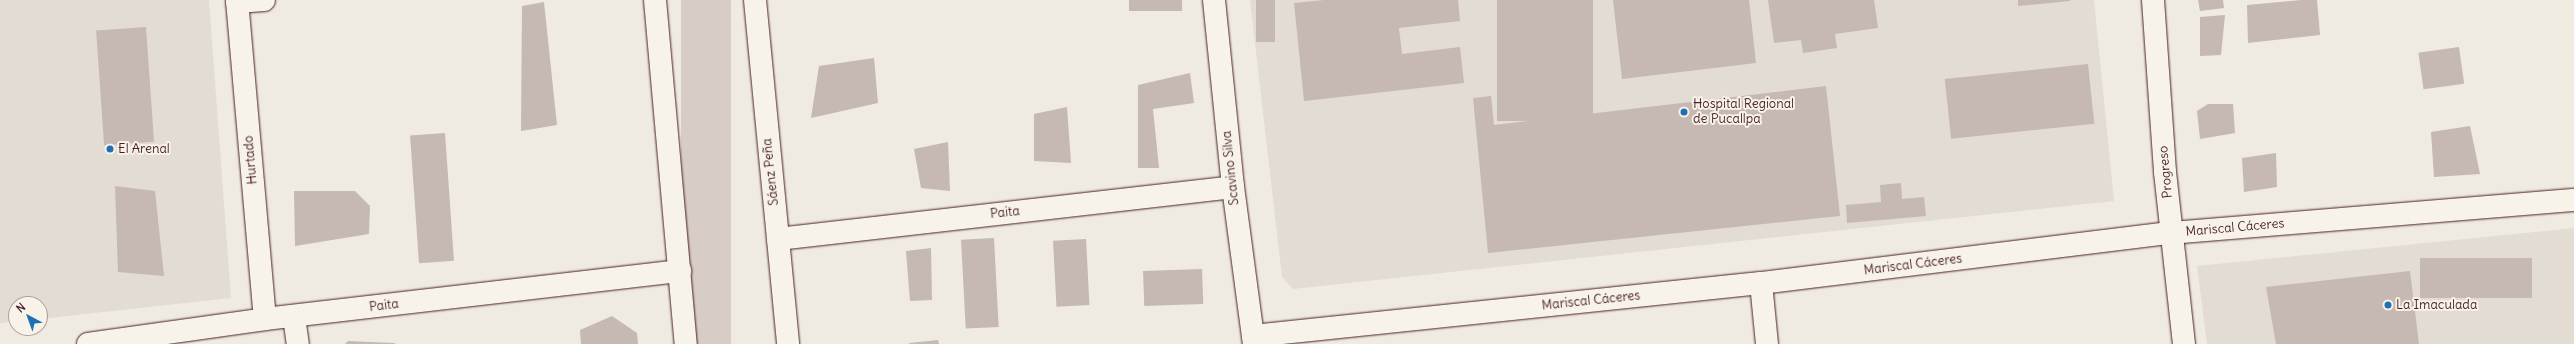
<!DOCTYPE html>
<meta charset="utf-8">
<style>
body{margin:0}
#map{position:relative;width:2574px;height:344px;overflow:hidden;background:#f0ebe0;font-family:Delius,sans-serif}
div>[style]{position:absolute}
.built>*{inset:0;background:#e3dcd2}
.green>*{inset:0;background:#d8cdc6;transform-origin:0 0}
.building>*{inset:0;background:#c6b8b3;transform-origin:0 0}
.roads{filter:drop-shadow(0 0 1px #4a1f2b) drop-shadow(0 0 1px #4a1f2b)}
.minor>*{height:22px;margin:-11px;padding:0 11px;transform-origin:11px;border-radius:11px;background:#f7f3e8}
.secondary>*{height:22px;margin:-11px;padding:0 11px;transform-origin:11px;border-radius:11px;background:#f7f3e8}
.dots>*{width:11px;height:11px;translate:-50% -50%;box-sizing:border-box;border:2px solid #f7f3e8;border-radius:50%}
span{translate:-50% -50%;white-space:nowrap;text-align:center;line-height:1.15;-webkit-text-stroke:4px #f7f3e8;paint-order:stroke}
.poi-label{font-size:13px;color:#4a1f2b}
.left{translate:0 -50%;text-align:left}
.street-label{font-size:13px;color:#4a1f2b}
.north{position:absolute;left:8px;top:296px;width:40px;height:40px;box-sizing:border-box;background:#f7f3e8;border:1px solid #b29e9c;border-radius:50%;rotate:319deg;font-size:11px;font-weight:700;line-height:16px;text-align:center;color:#4a1f2b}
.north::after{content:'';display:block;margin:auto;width:14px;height:18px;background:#1f6fb2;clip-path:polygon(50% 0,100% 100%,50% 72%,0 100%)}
</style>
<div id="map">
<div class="built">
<div style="clip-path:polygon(0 0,209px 0,231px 298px,40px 319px,40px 304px,16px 304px,16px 321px,0 323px)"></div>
<div style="clip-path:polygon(1250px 0,2094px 0,2114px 201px,1293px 289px,1282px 277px)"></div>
<div style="clip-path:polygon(2574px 228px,2574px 344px,2207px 344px,2197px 266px)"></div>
</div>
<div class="green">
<div style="left:681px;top:0;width:50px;height:346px"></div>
</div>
<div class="building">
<div style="left:1129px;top:0;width:53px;height:11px"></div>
<div style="left:1256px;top:0;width:19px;height:42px"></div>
<div style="clip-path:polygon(1324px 0,1458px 0,1460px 21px,1399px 28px,1402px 54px,1460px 47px,1464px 83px,1304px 101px,1294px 3px)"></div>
<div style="left:1497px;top:0;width:96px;height:121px"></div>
<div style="clip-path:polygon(1613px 0,1749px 0,1756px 63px,1622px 79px)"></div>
<div style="clip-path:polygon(1768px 0,1874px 0,1878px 28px,1835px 34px,1837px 48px,1803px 53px,1801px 40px,1774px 43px)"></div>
<div style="clip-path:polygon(2018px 0,2070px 0,2070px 1px,2018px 6px)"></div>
<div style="clip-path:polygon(2198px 0,2223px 0,2224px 8px,2200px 11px)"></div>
<div style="clip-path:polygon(2301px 0,2317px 0,2320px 35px,2248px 43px,2247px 5px)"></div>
<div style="clip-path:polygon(544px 2px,557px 125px,521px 131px,522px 6px)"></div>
<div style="clip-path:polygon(2225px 15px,2221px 55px,2200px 56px,2200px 17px)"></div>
<div style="left:146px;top:27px;width:115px;height:50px;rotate:86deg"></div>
<div style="left:2459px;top:47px;width:37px;height:41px;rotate:82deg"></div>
<div style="clip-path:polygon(874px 58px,878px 103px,811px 118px,819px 66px)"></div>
<div style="left:2088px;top:64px;width:60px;height:144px;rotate:84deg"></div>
<div style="clip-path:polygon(1190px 73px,1194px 103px,1153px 109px,1159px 168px,1138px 168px,1138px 85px)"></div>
<div style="clip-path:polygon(1826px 86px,1840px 216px,1488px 253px,1473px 98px,1491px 96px,1494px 125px)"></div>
<div style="clip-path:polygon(2208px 104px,2233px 104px,2235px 133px,2200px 139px,2197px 111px)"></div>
<div style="clip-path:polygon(1067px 107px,1071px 163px,1034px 161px,1034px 114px)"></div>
<div style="clip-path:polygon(2470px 126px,2480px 174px,2434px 177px,2431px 132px)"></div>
<div style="left:445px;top:133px;width:128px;height:35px;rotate:86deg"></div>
<div style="clip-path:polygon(948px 142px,950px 191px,921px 188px,914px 149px)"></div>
<div style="clip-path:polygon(2276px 153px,2277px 187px,2244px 192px,2242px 158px)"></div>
<div style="clip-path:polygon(1901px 183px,1902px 199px,1924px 197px,1926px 216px,1847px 223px,1846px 205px,1881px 202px,1880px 185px)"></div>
<div style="clip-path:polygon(115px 186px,155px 191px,164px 276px,118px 272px)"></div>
<div style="clip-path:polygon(294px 191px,355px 191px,370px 206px,369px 234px,295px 246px)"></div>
<div style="left:994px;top:238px;width:89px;height:33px;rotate:87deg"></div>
<div style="left:1086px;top:239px;width:66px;height:33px;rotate:87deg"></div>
<div style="clip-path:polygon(931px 248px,932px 300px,910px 301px,906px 251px)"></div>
<div style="left:2532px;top:258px;width:40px;height:112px;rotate:90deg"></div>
<div style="left:1202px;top:269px;width:35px;height:59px;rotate:88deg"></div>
<div style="clip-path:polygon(2410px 271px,2419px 344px,2276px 344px,2266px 287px)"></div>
<div style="clip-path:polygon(612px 316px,637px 333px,638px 344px,581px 344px,580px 330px)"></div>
<div style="clip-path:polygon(938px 340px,939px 344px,909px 344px,909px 343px)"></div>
<div style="clip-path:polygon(348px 341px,395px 343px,395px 344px,345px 344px)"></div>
</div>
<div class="roads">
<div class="minor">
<div style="left:237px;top:0;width:320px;rotate:85deg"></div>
<div style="left:1214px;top:0;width:188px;rotate:84.2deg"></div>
<div style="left:1233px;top:187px;width:158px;rotate:82.4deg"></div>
<div style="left:2153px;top:0;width:172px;rotate:86deg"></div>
<div style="left:2165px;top:172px;width:173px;rotate:83.7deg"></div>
<div style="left:237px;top:2px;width:27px;rotate:-4deg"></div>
<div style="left:778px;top:239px;width:458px;rotate:-6.5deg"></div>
<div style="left:1761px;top:283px;width:61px;rotate:84.4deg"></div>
<div style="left:294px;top:317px;width:27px;rotate:82deg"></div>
<div style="left:1253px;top:336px;width:511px;rotate:-5.96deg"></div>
<div style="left:1761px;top:283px;width:413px;rotate:-7deg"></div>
<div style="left:2171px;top:233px;width:404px;rotate:-4.7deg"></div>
<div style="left:88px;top:344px;width:179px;rotate:-8deg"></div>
<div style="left:265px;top:319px;width:418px;rotate:-6.6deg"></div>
</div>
<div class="secondary">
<div style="left:655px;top:0;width:345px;rotate:84.9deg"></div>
<div style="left:755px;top:0;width:346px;rotate:84.5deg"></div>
</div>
</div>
<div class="dots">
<div style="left:1684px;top:112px;background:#1f6fb2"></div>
<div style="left:110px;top:149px;background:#1f6fb2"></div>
<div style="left:2388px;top:305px;background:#1f6fb2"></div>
</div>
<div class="poi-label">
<span class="left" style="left:1693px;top:112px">Hospital Regional<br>de Pucallpa</span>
<span class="left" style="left:118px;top:149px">El Arenal</span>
<span class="left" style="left:2396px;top:305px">La Imaculada</span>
</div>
<div class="street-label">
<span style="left:251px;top:160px;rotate:-95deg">Hurtado</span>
<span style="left:1231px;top:168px;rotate:-96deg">Scavino Silva</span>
<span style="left:771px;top:172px;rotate:-96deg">Sáenz Peña</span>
<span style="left:2166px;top:172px;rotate:-95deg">Progreso</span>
<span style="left:1005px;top:213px;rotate:-6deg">Paita</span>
<span style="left:2235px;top:228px;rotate:-5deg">Mariscal Cáceres</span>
<span style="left:1913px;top:265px;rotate:-7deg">Mariscal Cáceres</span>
<span style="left:1591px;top:301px;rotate:-6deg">Mariscal Cáceres</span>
<span style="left:384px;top:306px;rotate:-7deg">Paita</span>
</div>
<div class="north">N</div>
</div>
